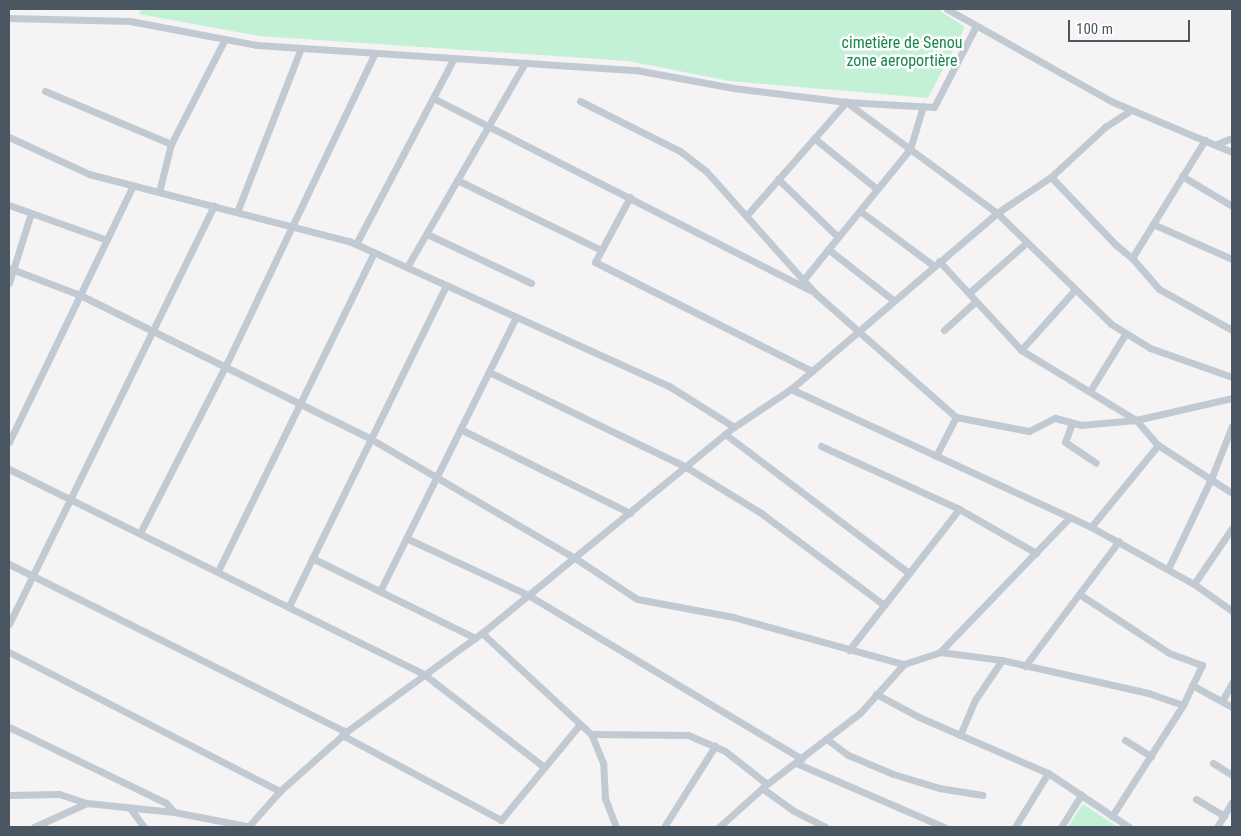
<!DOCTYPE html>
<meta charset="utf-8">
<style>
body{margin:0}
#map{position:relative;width:1241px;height:836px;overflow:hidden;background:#f5f3f3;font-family:"Roboto Condensed",sans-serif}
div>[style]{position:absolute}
.green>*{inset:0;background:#c3f1d5}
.street>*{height:7px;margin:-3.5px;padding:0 3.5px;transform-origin:3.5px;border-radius:3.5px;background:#c1cad2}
span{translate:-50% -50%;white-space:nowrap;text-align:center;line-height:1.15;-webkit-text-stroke:5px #fff;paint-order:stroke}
.park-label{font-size:16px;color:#17864f}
.frame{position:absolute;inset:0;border:10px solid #4a5661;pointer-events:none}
.scale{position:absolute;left:1068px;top:20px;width:122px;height:22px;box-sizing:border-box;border:2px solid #4a5661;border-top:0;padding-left:6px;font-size:15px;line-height:18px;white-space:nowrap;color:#4a5661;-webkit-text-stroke:4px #fff;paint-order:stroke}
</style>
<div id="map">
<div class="green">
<div style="clip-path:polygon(142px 9px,937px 9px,965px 27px,928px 98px,730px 81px,628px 61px,259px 36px,139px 14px)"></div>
<div style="clip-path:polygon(1083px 804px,1118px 827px,1068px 827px)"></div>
</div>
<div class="street">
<div style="left:947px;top:9px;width:190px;rotate:29.3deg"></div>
<div style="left:1113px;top:102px;width:129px;rotate:22.8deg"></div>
<div style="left:9px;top:18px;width:121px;rotate:1.4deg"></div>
<div style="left:130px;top:21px;width:129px;rotate:10.7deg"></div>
<div style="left:257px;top:45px;width:380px;rotate:3.8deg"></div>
<div style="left:636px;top:70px;width:99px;rotate:10.5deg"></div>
<div style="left:733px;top:88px;width:114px;rotate:7.1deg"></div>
<div style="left:846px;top:102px;width:88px;rotate:3.3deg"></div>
<div style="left:934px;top:107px;width:91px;rotate:-62.6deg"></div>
<div style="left:45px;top:91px;width:137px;rotate:22.8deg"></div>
<div style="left:433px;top:98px;width:424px;rotate:27deg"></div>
<div style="left:580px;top:101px;width:112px;rotate:26.6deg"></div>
<div style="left:680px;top:151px;width:33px;rotate:38deg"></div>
<div style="left:706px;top:171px;width:146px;rotate:48.3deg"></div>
<div style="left:923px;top:106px;width:45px;rotate:106.8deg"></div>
<div style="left:910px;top:149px;width:169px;rotate:129.2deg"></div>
<div style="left:803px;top:280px;width:19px;rotate:47deg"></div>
<div style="left:816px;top:294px;width:186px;rotate:41.3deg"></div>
<div style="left:956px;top:417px;width:74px;rotate:10.9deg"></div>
<div style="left:1029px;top:431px;width:29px;rotate:-27deg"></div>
<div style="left:1055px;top:418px;width:27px;rotate:15deg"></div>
<div style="left:1081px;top:425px;width:55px;rotate:-5.2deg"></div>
<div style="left:1136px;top:420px;width:98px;rotate:-12.9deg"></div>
<div style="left:9px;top:137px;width:88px;rotate:24.8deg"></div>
<div style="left:89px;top:174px;width:268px;rotate:14.5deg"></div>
<div style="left:349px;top:241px;width:351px;rotate:24.4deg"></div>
<div style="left:669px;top:386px;width:77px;rotate:32.2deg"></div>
<div style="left:814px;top:138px;width:81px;rotate:39deg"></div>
<div style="left:1217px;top:144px;width:16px;rotate:-22deg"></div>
<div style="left:1182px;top:176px;width:58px;rotate:31deg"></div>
<div style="left:1051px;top:177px;width:94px;rotate:46.3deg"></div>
<div style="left:1116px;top:245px;width:21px;rotate:39deg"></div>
<div style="left:1132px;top:258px;width:139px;rotate:-58.3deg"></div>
<div style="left:778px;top:179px;width:83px;rotate:44deg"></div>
<div style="left:457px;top:180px;width:160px;rotate:25.9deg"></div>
<div style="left:159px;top:192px;width:49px;rotate:-76deg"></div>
<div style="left:171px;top:144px;width:118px;rotate:-62.8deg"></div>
<div style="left:630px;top:197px;width:74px;rotate:118.3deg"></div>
<div style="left:595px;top:262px;width:243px;rotate:26.7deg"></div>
<div style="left:9px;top:205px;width:104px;rotate:19.7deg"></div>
<div style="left:860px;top:211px;width:92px;rotate:36.6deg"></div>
<div style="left:237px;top:212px;width:176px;rotate:-68.7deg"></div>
<div style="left:746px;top:216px;width:152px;rotate:-48.7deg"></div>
<div style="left:846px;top:102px;width:187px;rotate:36.3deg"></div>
<div style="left:997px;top:213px;width:159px;rotate:44.2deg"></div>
<div style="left:1111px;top:324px;width:46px;rotate:31.6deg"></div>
<div style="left:1150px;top:348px;width:87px;rotate:19.5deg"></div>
<div style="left:1153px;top:224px;width:86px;rotate:23.9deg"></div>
<div style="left:427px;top:234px;width:115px;rotate:25.2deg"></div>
<div style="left:356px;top:244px;width:210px;rotate:-62.2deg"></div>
<div style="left:828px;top:249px;width:83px;rotate:38.1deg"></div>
<div style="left:1132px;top:258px;width:41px;rotate:48.9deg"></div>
<div style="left:1159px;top:289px;width:84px;rotate:29.3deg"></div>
<div style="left:939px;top:261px;width:121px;rotate:47.3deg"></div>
<div style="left:1021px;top:350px;width:135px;rotate:31.3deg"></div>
<div style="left:1136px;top:420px;width:33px;rotate:49deg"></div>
<div style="left:1158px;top:445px;width:88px;rotate:33deg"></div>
<div style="left:407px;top:267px;width:236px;rotate:-60deg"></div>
<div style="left:9px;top:268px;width:76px;rotate:20.8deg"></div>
<div style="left:80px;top:295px;width:325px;rotate:26.3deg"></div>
<div style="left:371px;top:439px;width:236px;rotate:30.3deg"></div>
<div style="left:575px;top:558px;width:74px;rotate:33.5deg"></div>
<div style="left:637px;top:599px;width:98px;rotate:10.6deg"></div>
<div style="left:733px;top:617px;width:177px;rotate:15.4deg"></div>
<div style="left:9px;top:283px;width:73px;rotate:-72.6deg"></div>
<div style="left:969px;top:293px;width:76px;rotate:-41.3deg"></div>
<div style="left:944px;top:330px;width:43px;rotate:-42.2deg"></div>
<div style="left:1021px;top:350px;width:79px;rotate:-48.1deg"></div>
<div style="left:489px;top:372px;width:219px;rotate:25.7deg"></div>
<div style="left:686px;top:467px;width:88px;rotate:31.5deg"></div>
<div style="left:761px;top:513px;width:154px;rotate:36.8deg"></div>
<div style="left:791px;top:389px;width:330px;rotate:24.7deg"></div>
<div style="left:1091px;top:527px;width:118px;rotate:29deg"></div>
<div style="left:1194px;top:584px;width:47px;rotate:35.4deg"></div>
<div style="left:1090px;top:391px;width:68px;rotate:-58.2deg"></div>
<div style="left:1072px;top:423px;width:20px;rotate:110deg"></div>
<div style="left:1065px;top:442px;width:37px;rotate:34deg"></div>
<div style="left:460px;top:429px;width:190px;rotate:26.3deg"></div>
<div style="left:725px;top:434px;width:231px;rotate:37.1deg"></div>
<div style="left:9px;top:442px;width:284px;rotate:-64.2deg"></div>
<div style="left:821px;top:446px;width:152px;rotate:24.5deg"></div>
<div style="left:959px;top:509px;width:89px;rotate:29.7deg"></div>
<div style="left:936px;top:456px;width:44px;rotate:-62.9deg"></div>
<div style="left:9px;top:469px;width:464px;rotate:26.3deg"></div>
<div style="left:425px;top:675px;width:150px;rotate:37.7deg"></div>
<div style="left:1091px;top:527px;width:106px;rotate:-50.7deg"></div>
<div style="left:140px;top:533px;width:186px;rotate:-62.9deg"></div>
<div style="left:225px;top:367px;width:348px;rotate:-64.5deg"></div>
<div style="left:406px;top:538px;width:135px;rotate:25deg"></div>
<div style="left:528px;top:595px;width:319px;rotate:30.9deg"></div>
<div style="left:312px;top:558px;width:182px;rotate:26.1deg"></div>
<div style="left:9px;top:564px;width:377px;rotate:26.5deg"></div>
<div style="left:346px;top:732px;width:168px;rotate:-36.1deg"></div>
<div style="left:1168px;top:569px;width:100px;rotate:-64.5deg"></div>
<div style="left:1211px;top:479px;width:57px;rotate:-68.4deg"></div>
<div style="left:218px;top:571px;width:355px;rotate:-63.9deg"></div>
<div style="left:1194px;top:584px;width:68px;rotate:-55.8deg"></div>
<div style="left:380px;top:591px;width:306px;rotate:-63.6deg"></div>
<div style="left:1079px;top:594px;width:108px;rotate:33.2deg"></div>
<div style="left:1169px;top:653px;width:35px;rotate:20deg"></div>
<div style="left:1202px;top:665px;width:44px;rotate:115.4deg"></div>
<div style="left:1183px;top:705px;width:132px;rotate:122.6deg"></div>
<div style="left:289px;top:606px;width:357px;rotate:-63.9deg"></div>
<div style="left:9px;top:624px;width:466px;rotate:-63.9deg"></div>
<div style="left:849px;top:650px;width:179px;rotate:-52deg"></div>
<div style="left:9px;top:652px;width:305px;rotate:27.2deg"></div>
<div style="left:940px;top:652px;width:187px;rotate:-46.1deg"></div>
<div style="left:1025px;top:666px;width:156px;rotate:-53.1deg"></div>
<div style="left:1192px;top:685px;width:46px;rotate:28.8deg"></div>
<div style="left:876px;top:694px;width:49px;rotate:28.1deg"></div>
<div style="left:919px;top:717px;width:141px;rotate:23.5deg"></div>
<div style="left:1048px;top:773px;width:97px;rotate:33.7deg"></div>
<div style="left:1222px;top:701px;width:21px;rotate:-61deg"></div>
<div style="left:9px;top:727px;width:174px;rotate:25.8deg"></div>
<div style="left:166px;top:803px;width:12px;rotate:48deg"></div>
<div style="left:591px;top:734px;width:97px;rotate:0.6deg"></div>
<div style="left:688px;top:735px;width:40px;rotate:23.4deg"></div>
<div style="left:725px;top:751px;width:53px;rotate:38.2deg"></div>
<div style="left:342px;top:735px;width:180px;rotate:28.1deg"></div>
<div style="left:501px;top:820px;width:124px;rotate:-50.5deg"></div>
<div style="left:960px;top:735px;width:38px;rotate:-67deg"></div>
<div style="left:975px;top:700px;width:48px;rotate:-56deg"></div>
<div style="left:828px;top:740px;width:25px;rotate:37deg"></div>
<div style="left:848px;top:755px;width:49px;rotate:22.9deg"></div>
<div style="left:893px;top:774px;width:48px;rotate:16.9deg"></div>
<div style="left:939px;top:788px;width:44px;rotate:9.2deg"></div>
<div style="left:1125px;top:740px;width:31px;rotate:32deg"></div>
<div style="left:796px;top:763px;width:161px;rotate:23.4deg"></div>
<div style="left:1213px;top:763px;width:22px;rotate:32deg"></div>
<div style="left:762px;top:788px;width:39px;rotate:36deg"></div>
<div style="left:794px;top:811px;width:35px;rotate:27deg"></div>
<div style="left:9px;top:795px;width:50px;rotate:-1.1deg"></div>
<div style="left:59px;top:794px;width:29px;rotate:18deg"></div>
<div style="left:87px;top:803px;width:87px;rotate:5.9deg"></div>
<div style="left:174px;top:812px;width:79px;rotate:10.9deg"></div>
<div style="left:1196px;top:799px;width:33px;rotate:31deg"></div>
<div style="left:130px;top:808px;width:24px;rotate:54deg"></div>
<div style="left:34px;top:827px;width:58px;rotate:-24.4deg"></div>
<div style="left:248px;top:827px;width:48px;rotate:-48.4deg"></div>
<div style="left:280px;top:791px;width:86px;rotate:-41.7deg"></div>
<div style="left:616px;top:827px;width:31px;rotate:-111deg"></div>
<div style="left:605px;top:798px;width:35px;rotate:-93deg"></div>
<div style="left:603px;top:763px;width:31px;rotate:-112deg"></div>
<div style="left:591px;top:734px;width:149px;rotate:-137.2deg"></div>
<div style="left:482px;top:633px;width:325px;rotate:-39.3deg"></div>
<div style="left:734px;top:427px;width:69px;rotate:-33.7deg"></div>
<div style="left:791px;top:389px;width:271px;rotate:-40.5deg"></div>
<div style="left:997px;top:213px;width:65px;rotate:-33.7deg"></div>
<div style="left:1051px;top:177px;width:74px;rotate:-42.8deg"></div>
<div style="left:1105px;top:127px;width:31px;rotate:-33deg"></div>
<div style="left:664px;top:827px;width:96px;rotate:-57.8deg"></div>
<div style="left:719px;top:827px;width:64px;rotate:-41.9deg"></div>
<div style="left:767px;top:784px;width:117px;rotate:-37.4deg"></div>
<div style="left:860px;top:713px;width:66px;rotate:-48.1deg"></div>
<div style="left:904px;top:664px;width:38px;rotate:-18deg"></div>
<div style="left:940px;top:652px;width:63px;rotate:7.4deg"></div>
<div style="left:1002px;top:660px;width:150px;rotate:12.7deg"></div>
<div style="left:1148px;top:693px;width:37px;rotate:19deg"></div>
<div style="left:1015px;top:827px;width:63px;rotate:-58.6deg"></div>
<div style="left:1061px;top:827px;width:38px;rotate:-58deg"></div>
<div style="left:1217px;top:827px;width:29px;rotate:-59deg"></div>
</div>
<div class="park-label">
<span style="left:902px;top:52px">cimetière de Senou<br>zone aeroportière</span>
</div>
<div class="frame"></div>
<div class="scale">100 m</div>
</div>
